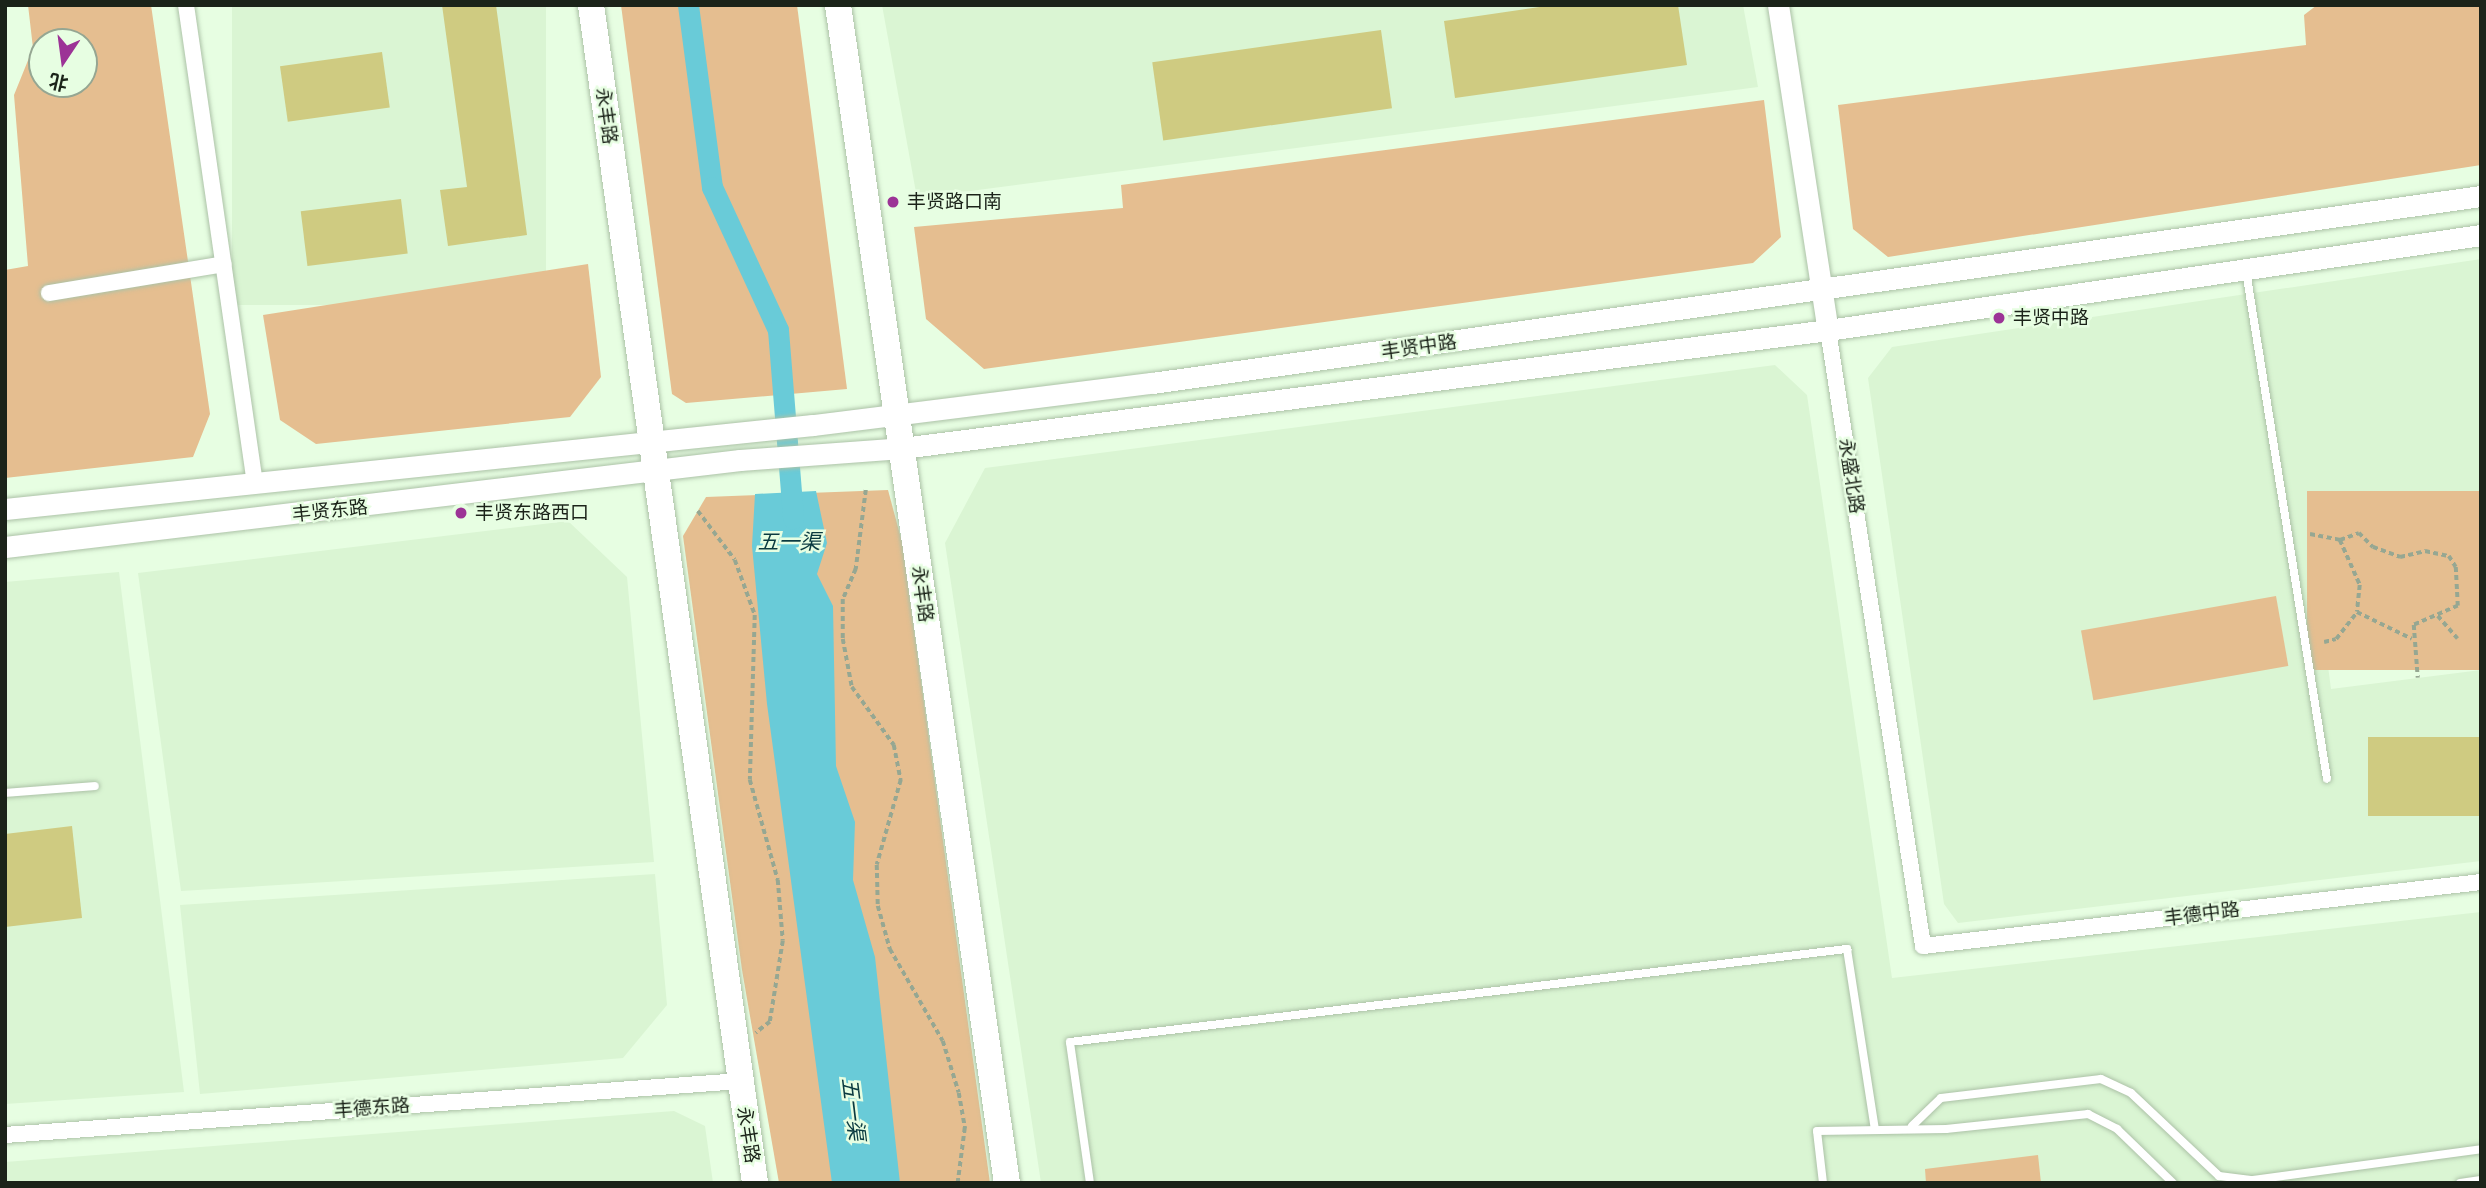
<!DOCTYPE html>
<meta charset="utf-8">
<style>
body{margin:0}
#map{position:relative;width:2486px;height:1188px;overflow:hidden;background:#e7fee2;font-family:Poppins,"Noto Sans SC",sans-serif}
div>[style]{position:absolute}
.built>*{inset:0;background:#daf5d3;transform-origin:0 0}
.green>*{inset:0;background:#e5be90;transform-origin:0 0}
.water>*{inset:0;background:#69cbd8}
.canal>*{height:21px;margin:-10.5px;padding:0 10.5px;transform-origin:10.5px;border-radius:10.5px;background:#69cbd8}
.building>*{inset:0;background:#cfcb81;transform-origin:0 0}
.path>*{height:3.5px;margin-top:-1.75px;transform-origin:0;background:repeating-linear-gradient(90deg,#96a792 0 5px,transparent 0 8.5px)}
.roads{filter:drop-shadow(0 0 2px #acc2a7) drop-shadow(0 0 2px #acc2a7)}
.service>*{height:8px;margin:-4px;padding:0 4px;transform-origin:4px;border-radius:4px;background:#fff}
.minor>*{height:16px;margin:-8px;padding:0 8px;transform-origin:8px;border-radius:8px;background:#fff}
.tertiary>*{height:21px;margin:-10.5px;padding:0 10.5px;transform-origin:10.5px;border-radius:10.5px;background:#fff}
.primary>*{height:26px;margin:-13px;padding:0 13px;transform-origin:13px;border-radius:13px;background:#fff}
.dots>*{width:19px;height:19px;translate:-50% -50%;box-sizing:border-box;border:4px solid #e7fee2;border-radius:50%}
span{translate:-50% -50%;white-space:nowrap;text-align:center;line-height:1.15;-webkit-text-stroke:5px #e7fee2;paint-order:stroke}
.street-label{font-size:19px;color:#1b2319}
.poi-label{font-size:19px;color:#1b2319}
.left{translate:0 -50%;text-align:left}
.water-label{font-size:21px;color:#0a3a40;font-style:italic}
.frame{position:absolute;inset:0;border:7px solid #1b2319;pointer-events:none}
.north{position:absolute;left:28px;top:28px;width:70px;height:70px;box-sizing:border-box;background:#e7fee2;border:2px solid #95a692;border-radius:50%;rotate:193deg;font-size:19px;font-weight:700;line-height:28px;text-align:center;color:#1b2319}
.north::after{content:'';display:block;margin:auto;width:24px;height:32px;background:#9c3396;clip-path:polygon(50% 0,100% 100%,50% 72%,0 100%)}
</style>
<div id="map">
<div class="built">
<div style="left:232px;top:5px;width:314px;height:300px"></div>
<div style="clip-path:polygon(882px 5px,1743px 5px,1758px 87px,917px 198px)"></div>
<div style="clip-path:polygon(2481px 259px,2481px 491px,2308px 513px,2331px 689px,2481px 670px,2481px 861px,1958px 923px,1944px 904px,1868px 378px,1892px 347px)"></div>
<div style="clip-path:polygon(1775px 365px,1807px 395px,1892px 978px,2481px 912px,2481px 1183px,1041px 1183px,945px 543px,985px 468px)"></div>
<div style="clip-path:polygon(568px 521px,627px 577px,654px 862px,181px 891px,138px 573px)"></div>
<div style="clip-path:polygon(119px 572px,184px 1092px,5px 1104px,5px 582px)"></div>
<div style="clip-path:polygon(655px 874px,667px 1005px,623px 1058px,200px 1094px,180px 905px)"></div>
<div style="clip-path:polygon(674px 1111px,705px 1126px,713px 1183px,5px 1183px,5px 1162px)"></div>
</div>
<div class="green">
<div style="clip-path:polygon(evenodd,28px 5px,151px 5px,210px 414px,193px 457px,5px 478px,5px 270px,28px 266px,14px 95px,33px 48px,28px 5px,42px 42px,84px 42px,84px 84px,42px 84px,42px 42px)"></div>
<div style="clip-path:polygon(621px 5px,797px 5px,847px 389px,686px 403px,672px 394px)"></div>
<div style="clip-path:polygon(2317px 5px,2481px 5px,2481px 165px,1888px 257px,1853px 229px,1838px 105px,2306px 45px,2304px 15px)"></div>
<div style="clip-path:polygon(1764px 100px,1781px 237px,1753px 263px,984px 369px,926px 319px,914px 227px,1123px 208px,1121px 185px)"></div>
<div style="clip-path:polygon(588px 264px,601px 377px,570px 417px,316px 444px,280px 420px,263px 315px)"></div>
<div style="clip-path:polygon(888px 490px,902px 542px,990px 1183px,779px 1183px,742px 970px,683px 536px,706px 497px)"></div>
<div style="left:2481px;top:491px;width:179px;height:174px;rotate:90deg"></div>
<div style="left:2276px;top:596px;width:71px;height:198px;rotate:80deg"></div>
<div style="clip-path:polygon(2038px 1155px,2041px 1183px,1926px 1183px,1925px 1169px)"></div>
</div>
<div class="water">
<div style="clip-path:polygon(816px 491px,827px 543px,817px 574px,833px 606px,836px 766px,855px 822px,853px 880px,875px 957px,900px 1183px,832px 1183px,767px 704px,752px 546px,755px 494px)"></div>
</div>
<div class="canal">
<div style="left:688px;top:5px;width:184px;rotate:82.5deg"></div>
<div style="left:712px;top:187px;width:157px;rotate:65.2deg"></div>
<div style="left:778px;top:330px;width:189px;rotate:85.4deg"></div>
</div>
<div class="building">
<div style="clip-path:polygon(442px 5px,496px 5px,527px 235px,448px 246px,440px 190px,467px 187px)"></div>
<div style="clip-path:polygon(1553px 5px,1678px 5px,1687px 65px,1455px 98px,1444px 21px)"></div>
<div style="left:1381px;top:30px;width:79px;height:231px;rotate:82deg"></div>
<div style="left:382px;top:52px;width:56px;height:103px;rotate:82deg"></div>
<div style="left:401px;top:199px;width:55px;height:101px;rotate:83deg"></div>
<div style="left:2481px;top:737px;width:79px;height:113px;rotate:90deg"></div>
<div style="clip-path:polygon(72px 826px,82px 918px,5px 927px,5px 834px)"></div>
</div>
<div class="path">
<div style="left:866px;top:490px;width:80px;rotate:97.2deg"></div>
<div style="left:856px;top:569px;width:33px;rotate:113deg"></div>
<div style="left:843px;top:599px;width:40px;rotate:90deg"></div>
<div style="left:843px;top:639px;width:49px;rotate:79.4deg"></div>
<div style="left:852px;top:687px;width:72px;rotate:54.1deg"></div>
<div style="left:894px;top:745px;width:36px;rotate:79deg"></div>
<div style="left:901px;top:780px;width:88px;rotate:105.8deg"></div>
<div style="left:877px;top:865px;width:41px;rotate:88.6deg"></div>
<div style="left:878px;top:906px;width:45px;rotate:74.4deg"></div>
<div style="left:890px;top:949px;width:106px;rotate:60.1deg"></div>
<div style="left:943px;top:1041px;width:54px;rotate:72.9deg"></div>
<div style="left:959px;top:1093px;width:36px;rotate:80deg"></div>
<div style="left:965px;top:1128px;width:55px;rotate:97.3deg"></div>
<div style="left:698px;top:511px;width:61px;rotate:52.9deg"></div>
<div style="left:735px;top:560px;width:59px;rotate:70deg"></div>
<div style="left:755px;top:615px;width:165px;rotate:91.7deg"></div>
<div style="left:750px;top:780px;width:104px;rotate:74.4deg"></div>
<div style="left:778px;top:880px;width:61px;rotate:85.3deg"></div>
<div style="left:783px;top:941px;width:82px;rotate:99.1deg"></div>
<div style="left:770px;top:1022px;width:18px;rotate:142deg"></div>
<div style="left:2310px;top:534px;width:31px;rotate:11deg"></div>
<div style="left:2340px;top:540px;width:20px;rotate:-20deg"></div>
<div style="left:2359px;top:533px;width:20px;rotate:45deg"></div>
<div style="left:2373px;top:547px;width:29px;rotate:20deg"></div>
<div style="left:2400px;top:557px;width:26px;rotate:-13deg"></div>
<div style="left:2425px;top:551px;width:25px;rotate:12deg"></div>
<div style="left:2449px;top:556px;width:13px;rotate:58deg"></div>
<div style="left:2456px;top:567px;width:39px;rotate:87deg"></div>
<div style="left:2458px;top:606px;width:48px;rotate:156.6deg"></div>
<div style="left:2414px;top:625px;width:53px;rotate:85.7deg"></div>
<div style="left:2340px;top:540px;width:49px;rotate:66deg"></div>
<div style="left:2360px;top:585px;width:27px;rotate:96deg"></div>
<div style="left:2357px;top:612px;width:61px;rotate:26.1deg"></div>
<div style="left:2438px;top:616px;width:30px;rotate:49deg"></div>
<div style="left:2324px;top:642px;width:12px;rotate:-14deg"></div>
<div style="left:2336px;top:639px;width:34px;rotate:-52deg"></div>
</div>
<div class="roads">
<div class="service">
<div style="left:2246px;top:271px;width:514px;rotate:80.94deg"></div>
<div style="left:5px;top:793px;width:90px;rotate:-4.4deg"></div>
<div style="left:1912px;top:1126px;width:40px;rotate:-44deg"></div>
<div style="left:1941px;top:1098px;width:161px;rotate:-6.8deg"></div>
<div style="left:2101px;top:1079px;width:33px;rotate:25deg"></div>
<div style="left:2131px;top:1093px;width:121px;rotate:43.3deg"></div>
<div style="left:2219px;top:1176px;width:34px;rotate:7deg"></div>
<div style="left:2253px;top:1180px;width:230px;rotate:-7.7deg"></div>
<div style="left:1090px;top:1183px;width:142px;rotate:-98.1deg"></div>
<div style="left:1070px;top:1042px;width:783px;rotate:-6.83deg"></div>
<div style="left:1847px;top:949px;width:182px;rotate:81.2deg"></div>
<div style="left:1823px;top:1183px;width:52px;rotate:-96.6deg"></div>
<div style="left:1817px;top:1131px;width:129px;rotate:-0.9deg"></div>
<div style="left:1946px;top:1129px;width:143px;rotate:-6deg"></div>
<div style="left:2088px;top:1114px;width:33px;rotate:27deg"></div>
<div style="left:2117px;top:1129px;width:78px;rotate:44deg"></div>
<div style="left:2460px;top:1183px;width:21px;rotate:-8deg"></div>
</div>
<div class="minor">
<div style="left:186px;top:5px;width:482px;rotate:81.8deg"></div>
<div style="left:49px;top:293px;width:177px;rotate:-9.4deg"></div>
<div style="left:1828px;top:330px;width:623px;rotate:81.23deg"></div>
<div style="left:1923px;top:946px;width:562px;rotate:-6.54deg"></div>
<div style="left:5px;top:1135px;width:737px;rotate:-4.2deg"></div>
</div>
<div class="tertiary">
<div style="left:1778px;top:5px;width:329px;rotate:81.3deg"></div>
<div style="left:5px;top:509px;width:812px;rotate:-5.94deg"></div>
<div style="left:813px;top:425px;width:342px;rotate:-7.1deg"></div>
<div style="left:1152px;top:383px;width:1342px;rotate:-8.01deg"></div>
<div style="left:5px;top:547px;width:740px;rotate:-6.75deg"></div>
<div style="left:740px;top:460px;width:162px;rotate:-4.2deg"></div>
<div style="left:902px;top:448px;width:933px;rotate:-7.26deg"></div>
<div style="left:1828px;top:330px;width:660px;rotate:-8.28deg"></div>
</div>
<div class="primary">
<div style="left:591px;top:5px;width:1189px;rotate:82.07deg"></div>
<div style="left:838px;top:5px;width:1190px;rotate:81.84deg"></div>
</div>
</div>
<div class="dots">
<div style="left:893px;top:202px;background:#9c3396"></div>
<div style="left:1999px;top:318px;background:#9c3396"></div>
<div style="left:461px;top:513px;background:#9c3396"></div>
</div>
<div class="street-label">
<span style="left:606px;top:116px;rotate:82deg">永丰路</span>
<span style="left:1419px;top:347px;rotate:-8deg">丰贤中路</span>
<span style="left:1851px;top:476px;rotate:81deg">永盛北路</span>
<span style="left:330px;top:511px;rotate:-6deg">丰贤东路</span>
<span style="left:922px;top:594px;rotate:82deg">永丰路</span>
<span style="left:2202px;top:914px;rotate:-7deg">丰德中路</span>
<span style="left:372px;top:1108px;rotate:-4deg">丰德东路</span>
<span style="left:748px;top:1135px;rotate:81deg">永丰路</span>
</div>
<div class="poi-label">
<span class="left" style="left:907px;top:202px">丰贤路口南</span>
<span class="left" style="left:2013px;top:318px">丰贤中路</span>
<span class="left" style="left:475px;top:513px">丰贤东路西口</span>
</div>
<div class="water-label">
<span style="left:789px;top:542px">五一渠</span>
<span style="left:853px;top:1109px;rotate:83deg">五一渠</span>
</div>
<div class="frame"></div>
<div class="north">北</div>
</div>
